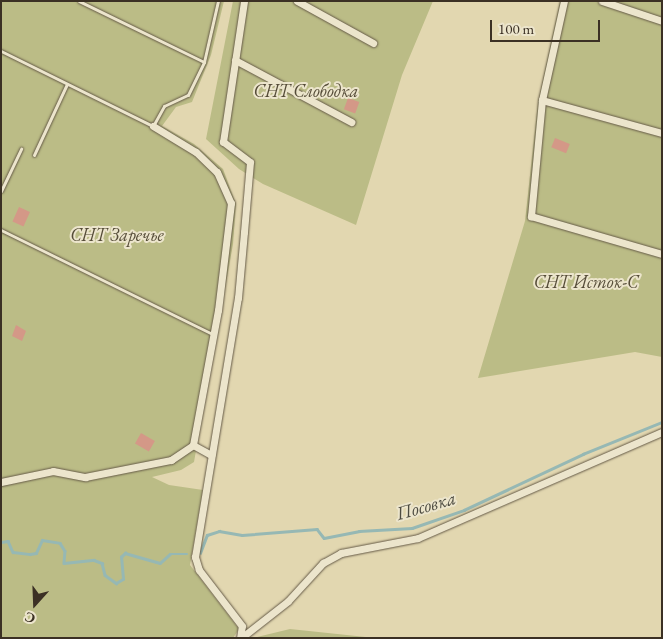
<!DOCTYPE html>
<meta charset="utf-8">
<style>
body{margin:0}
#map{position:relative;width:663px;height:639px;overflow:hidden;background:#e2d7b0;font-family:"EB Garamond",serif}
div>[style]{position:absolute}
.green>*{inset:0;background:#bbbc86}
.stream>*{height:2.5px;margin:-1.25px;padding:0 1.25px;transform-origin:1.25px;border-radius:1.25px;background:#96b8b4}
.building>*{inset:0;background:#d49887;transform-origin:0 0}
.roads{filter:drop-shadow(0 0 1px #655a47) drop-shadow(0 0 1px #655a47)}
.service>*{height:3px;margin:-1.5px;padding:0 1.5px;transform-origin:1.5px;border-radius:1.5px;background:#ece5cc}
.minor>*{height:7px;margin:-3.5px;padding:0 3.5px;transform-origin:3.5px;border-radius:3.5px;background:#ece5cc}
span{translate:-50% -50%;white-space:nowrap;text-align:center;line-height:1.15;-webkit-text-stroke:4px #ece5cc;paint-order:stroke}
.park-label{font-size:18px;color:#554c38;font-style:italic}
.water-label{font-size:19px;color:#4d4b41;font-style:italic}
.frame{position:absolute;inset:0;border:2px solid #3b3024;pointer-events:none}
.north{position:absolute;left:10px;top:579px;width:50px;height:50px;-webkit-text-stroke:4px #ece5cc;paint-order:stroke;rotate:200deg;font-size:14px;font-weight:700;line-height:20px;text-align:center;color:#3b3024}
.north::after{content:'';display:block;margin:auto;width:18px;height:22px;background:#3b3024;clip-path:polygon(50% 0,100% 100%,50% 72%,0 100%)}
.scale{position:absolute;left:490px;top:20px;width:110px;height:22px;box-sizing:border-box;border:2px solid #3b3024;border-top:0;padding-left:6px;font-size:15px;line-height:18px;white-space:nowrap;color:#3b3024;-webkit-text-stroke:4px #ece5cc;paint-order:stroke}
</style>
<div id="map">
<div class="green">
<div style="clip-path:polygon(1px 1px,224px 1px,211px 55px,192px 102px,176px 107px,162px 126px,194px 144px,223px 169px,236px 204px,233px 244px,194px 462px,181px 470px,152px 477px,169px 485px,203px 490px,190px 565px,239px 629px,233px 638px,1px 638px)"></div>
<div style="clip-path:polygon(233px 1px,433px 1px,402px 75px,356px 225px,263px 184px,239px 169px,206px 139px)"></div>
<div style="clip-path:polygon(560px 1px,662px 1px,662px 357px,635px 352px,478px 378px,525px 221px,538px 102px)"></div>
<div style="clip-path:polygon(290px 629px,375px 638px,253px 638px)"></div>
</div>
<div class="stream">
<div style="left:1px;top:542px;width:7px;rotate:-8deg"></div>
<div style="left:8px;top:541px;width:12px;rotate:66deg"></div>
<div style="left:13px;top:552px;width:17px;rotate:7deg"></div>
<div style="left:30px;top:554px;width:6px;rotate:-9deg"></div>
<div style="left:36px;top:553px;width:14px;rotate:-65deg"></div>
<div style="left:42px;top:540px;width:18px;rotate:9deg"></div>
<div style="left:60px;top:543px;width:9px;rotate:58deg"></div>
<div style="left:65px;top:551px;width:12px;rotate:95deg"></div>
<div style="left:64px;top:563px;width:30px;rotate:-6deg"></div>
<div style="left:94px;top:560px;width:9px;rotate:21deg"></div>
<div style="left:102px;top:563px;width:12px;rotate:76deg"></div>
<div style="left:105px;top:575px;width:14px;rotate:36deg"></div>
<div style="left:116px;top:583px;width:8px;rotate:-30deg"></div>
<div style="left:123px;top:579px;width:22px;rotate:-95deg"></div>
<div style="left:121px;top:557px;width:6px;rotate:-45deg"></div>
<div style="left:125px;top:553px;width:36px;rotate:16deg"></div>
<div style="left:160px;top:563px;width:13px;rotate:-42deg"></div>
<div style="left:170px;top:554px;width:17px"></div>
<div style="left:200px;top:553px;width:19px;rotate:-69deg"></div>
<div style="left:207px;top:535px;width:13px;rotate:-18deg"></div>
<div style="left:219px;top:531px;width:23px;rotate:10deg"></div>
<div style="left:242px;top:535px;width:75px;rotate:-4.6deg"></div>
<div style="left:317px;top:529px;width:11px;rotate:52deg"></div>
<div style="left:324px;top:538px;width:36px;rotate:-11deg"></div>
<div style="left:359px;top:531px;width:53px;rotate:-3.2deg"></div>
<div style="left:412px;top:528px;width:55px;rotate:-19.1deg"></div>
<div style="left:464px;top:510px;width:132px;rotate:-25.2deg"></div>
<div style="left:583px;top:454px;width:85px;rotate:-22.1deg"></div>
</div>
<div class="building">
<div style="left:348px;top:98px;width:12px;height:12px;rotate:20deg"></div>
<div style="left:555px;top:138px;width:16px;height:10px;rotate:22deg"></div>
<div style="left:19px;top:207px;width:12px;height:16px;rotate:24deg"></div>
<div style="clip-path:polygon(16px 325px,26px 331px,22px 341px,12px 336px)"></div>
<div style="left:141px;top:433px;width:16px;height:12px;rotate:30deg"></div>
</div>
<div class="roads">
<div class="service">
<div style="left:1px;top:51px;width:169px;rotate:26.3deg"></div>
<div style="left:153px;top:126px;width:23px;rotate:-61deg"></div>
<div style="left:164px;top:106px;width:26px;rotate:-25deg"></div>
<div style="left:188px;top:95px;width:37px;rotate:-64deg"></div>
<div style="left:204px;top:62px;width:139px;rotate:-154deg"></div>
<div style="left:204px;top:62px;width:63px;rotate:-77.1deg"></div>
<div style="left:34px;top:155px;width:78px;rotate:-65.1deg"></div>
<div style="left:1px;top:191px;width:47px;rotate:-64.5deg"></div>
<div style="left:1px;top:230px;width:235px;rotate:26.2deg"></div>
</div>
<div class="minor">
<div style="left:297px;top:1px;width:87px;rotate:28.9deg"></div>
<div style="left:564px;top:1px;width:101px;rotate:102.5deg"></div>
<div style="left:542px;top:100px;width:117px;rotate:95.4deg"></div>
<div style="left:531px;top:216px;width:136px;rotate:16.2deg"></div>
<div style="left:602px;top:1px;width:63px;rotate:18.4deg"></div>
<div style="left:235px;top:60px;width:132px;rotate:28.1deg"></div>
<div style="left:542px;top:100px;width:124px;rotate:15.4deg"></div>
<div style="left:153px;top:126px;width:50px;rotate:31.2deg"></div>
<div style="left:196px;top:152px;width:29px;rotate:44deg"></div>
<div style="left:217px;top:172px;width:34px;rotate:66deg"></div>
<div style="left:231px;top:203px;width:108px;rotate:96.9deg"></div>
<div style="left:218px;top:310px;width:137px;rotate:100.5deg"></div>
<div style="left:193px;top:445px;width:21px;rotate:29deg"></div>
<div style="left:1px;top:482px;width:53px;rotate:-11.9deg"></div>
<div style="left:53px;top:471px;width:33px;rotate:11deg"></div>
<div style="left:85px;top:477px;width:88px;rotate:-11.2deg"></div>
<div style="left:171px;top:460px;width:27px;rotate:-34deg"></div>
<div style="left:240px;top:638px;width:12px;rotate:-81deg"></div>
<div style="left:242px;top:626px;width:71px;rotate:-127.5deg"></div>
<div style="left:199px;top:570px;width:14px;rotate:-107deg"></div>
<div style="left:195px;top:557px;width:263px;rotate:-80.6deg"></div>
<div style="left:238px;top:298px;width:66px;rotate:-84.8deg"></div>
<div style="left:244px;top:232px;width:70px;rotate:-85.1deg"></div>
<div style="left:250px;top:162px;width:34px;rotate:-143deg"></div>
<div style="left:223px;top:142px;width:143px;rotate:-81.5deg"></div>
<div style="left:241px;top:638px;width:60px;rotate:-38.2deg"></div>
<div style="left:288px;top:601px;width:52px;rotate:-47.4deg"></div>
<div style="left:323px;top:563px;width:21px;rotate:-29deg"></div>
<div style="left:341px;top:553px;width:78px;rotate:-11deg"></div>
<div style="left:418px;top:538px;width:266px;rotate:-23.5deg"></div>
</div>
</div>
<div class="park-label">
<span style="left:306px;top:91px">СНТ Слободка</span>
<span style="left:117px;top:235px">СНТ Заречье</span>
<span style="left:586px;top:282px">СНТ Исток-С</span>
</div>
<div class="water-label">
<span style="left:426px;top:506px;rotate:-16deg">Посовка</span>
</div>
<div class="frame"></div>
<div class="north">С</div>
<div class="scale">100 m</div>
</div>
